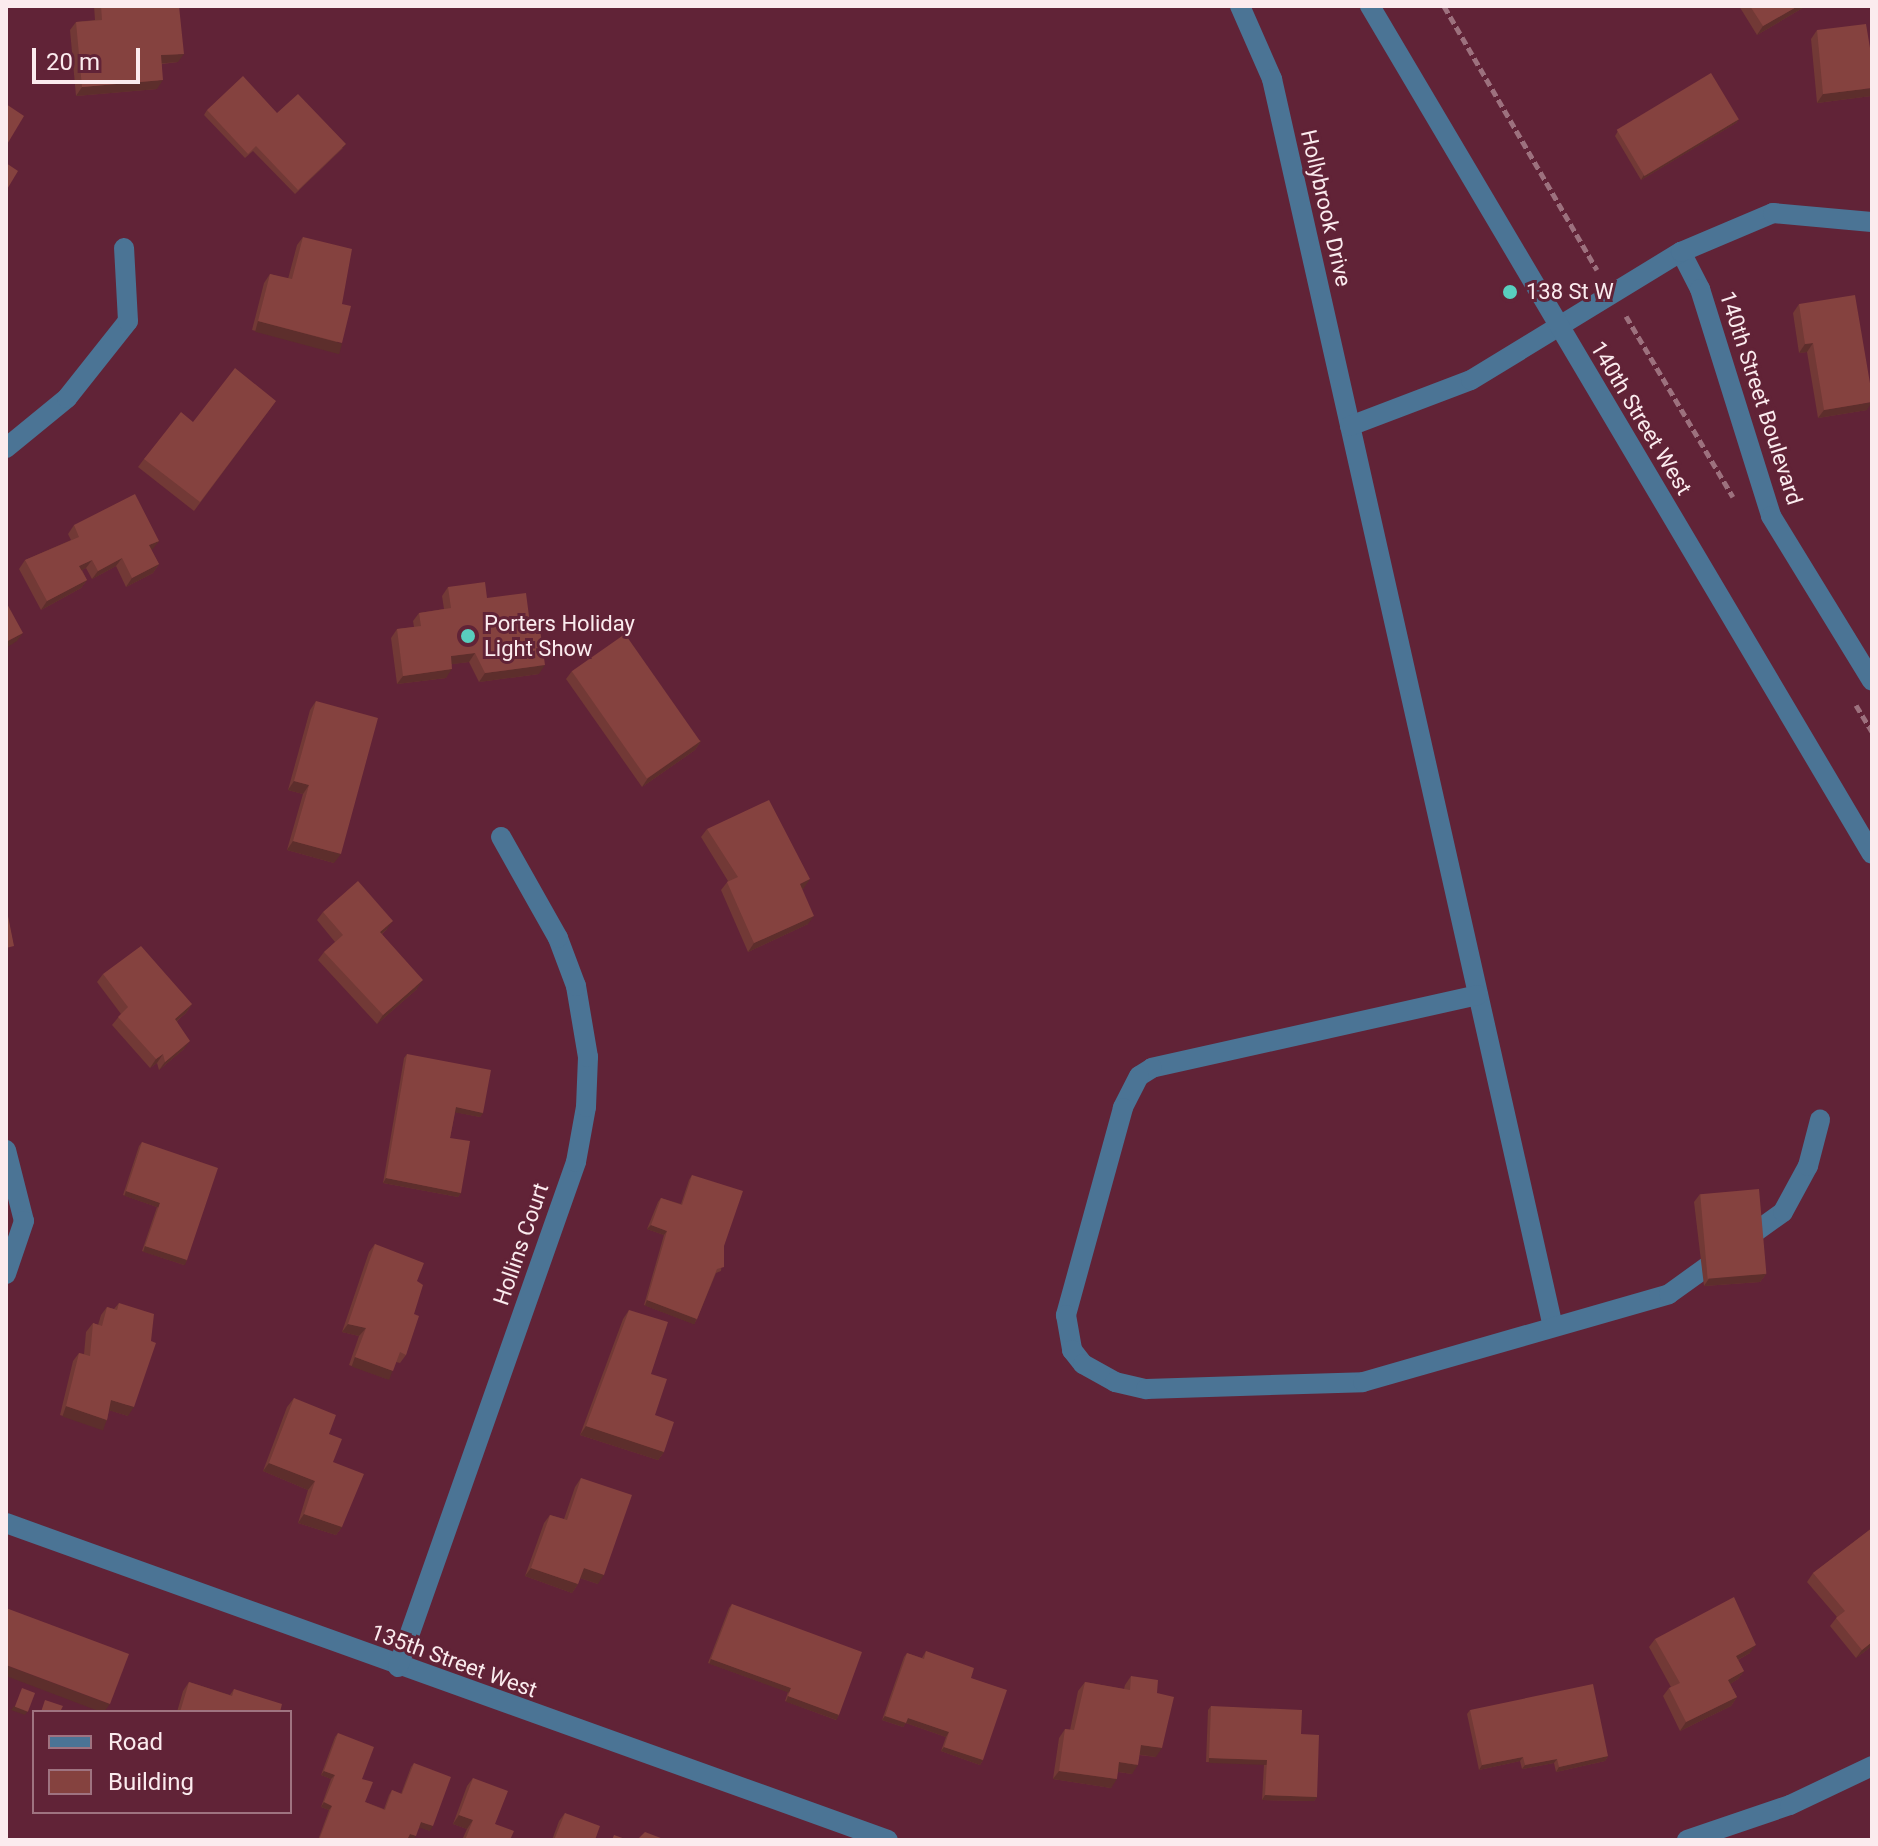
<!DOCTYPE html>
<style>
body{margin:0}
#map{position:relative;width:1878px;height:1846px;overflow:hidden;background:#612337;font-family:Roboto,sans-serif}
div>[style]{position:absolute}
.path>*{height:5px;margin-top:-2.5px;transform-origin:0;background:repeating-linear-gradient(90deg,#9d717e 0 8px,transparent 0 12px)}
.minor>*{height:20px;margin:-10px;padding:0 10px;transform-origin:10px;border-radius:10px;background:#4b7495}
.tertiary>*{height:20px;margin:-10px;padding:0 10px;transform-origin:10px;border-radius:10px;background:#4b7495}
.wall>*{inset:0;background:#723936}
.shaded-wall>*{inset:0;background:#5d2e2c;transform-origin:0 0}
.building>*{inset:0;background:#85423f;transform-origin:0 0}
.dots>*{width:22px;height:22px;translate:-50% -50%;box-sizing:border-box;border:4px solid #612337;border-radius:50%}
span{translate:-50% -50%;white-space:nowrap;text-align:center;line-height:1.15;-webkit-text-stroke:6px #612337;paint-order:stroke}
.street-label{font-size:22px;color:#fbebee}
.poi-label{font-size:22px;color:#fbebee}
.left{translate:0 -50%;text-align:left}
.frame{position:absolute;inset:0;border:8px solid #fbebee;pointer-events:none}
.legend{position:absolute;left:32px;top:1710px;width:260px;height:104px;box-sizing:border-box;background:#612337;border:2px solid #9f7380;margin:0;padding:10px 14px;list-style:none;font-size:24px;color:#fbebee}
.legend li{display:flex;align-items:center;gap:16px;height:40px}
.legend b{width:40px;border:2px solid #9f7380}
.scale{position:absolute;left:32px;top:48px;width:108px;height:36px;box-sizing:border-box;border:4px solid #fbebee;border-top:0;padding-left:10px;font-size:24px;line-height:28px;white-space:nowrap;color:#fbebee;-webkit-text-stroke:6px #612337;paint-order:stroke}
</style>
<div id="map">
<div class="path">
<div style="left:1444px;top:6px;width:305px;rotate:59.9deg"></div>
<div style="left:1626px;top:316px;width:210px;rotate:59.4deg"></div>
<div style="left:1856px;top:705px;width:31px;rotate:59deg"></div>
</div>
<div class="minor">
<div style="left:1240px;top:6px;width:80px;rotate:66.3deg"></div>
<div style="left:1272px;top:79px;width:1279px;rotate:77.31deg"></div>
<div style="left:1681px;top:252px;width:42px;rotate:62.8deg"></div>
<div style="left:1700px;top:289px;width:238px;rotate:72.6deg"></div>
<div style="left:1771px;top:516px;width:193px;rotate:58.5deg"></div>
<div style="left:1350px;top:426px;width:129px;rotate:-20.8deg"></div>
<div style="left:1471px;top:380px;width:246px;rotate:-31.4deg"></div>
<div style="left:1681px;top:252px;width:100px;rotate:-23deg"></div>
<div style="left:1773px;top:213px;width:99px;rotate:5.2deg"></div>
<div style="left:6px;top:448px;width:79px;rotate:-39.3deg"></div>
<div style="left:67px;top:398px;width:98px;rotate:-51.6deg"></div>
<div style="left:128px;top:321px;width:73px;rotate:-93.1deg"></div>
<div style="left:1478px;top:995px;width:334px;rotate:167.4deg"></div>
<div style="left:1152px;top:1068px;width:15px;rotate:148deg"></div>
<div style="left:1139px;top:1076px;width:36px;rotate:117deg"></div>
<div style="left:1123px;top:1108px;width:215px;rotate:105.4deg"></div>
<div style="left:1066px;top:1315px;width:36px;rotate:80deg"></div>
<div style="left:1072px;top:1350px;width:18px;rotate:52deg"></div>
<div style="left:1083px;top:1364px;width:37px;rotate:29deg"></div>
<div style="left:1115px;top:1382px;width:32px;rotate:13deg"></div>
<div style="left:1146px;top:1389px;width:217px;rotate:-1.8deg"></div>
<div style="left:1363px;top:1382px;width:318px;rotate:-16deg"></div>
<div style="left:1669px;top:1294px;width:140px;rotate:-35.7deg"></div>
<div style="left:1783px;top:1212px;width:52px;rotate:-61.5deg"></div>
<div style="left:1808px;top:1166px;width:48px;rotate:-75.4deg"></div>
<div style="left:6px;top:1150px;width:73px;rotate:75.8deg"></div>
<div style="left:24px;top:1221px;width:56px;rotate:108.8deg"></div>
<div style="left:6px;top:1523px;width:937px;rotate:19.77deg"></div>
<div style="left:398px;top:1667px;width:535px;rotate:-70.58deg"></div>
<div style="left:576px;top:1162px;width:56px;rotate:-79.7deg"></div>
<div style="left:586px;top:1107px;width:50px;rotate:-87.7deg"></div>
<div style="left:588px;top:1057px;width:72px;rotate:-99.6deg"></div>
<div style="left:576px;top:986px;width:51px;rotate:-110.6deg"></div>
<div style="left:558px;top:938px;width:116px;rotate:-119.4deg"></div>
<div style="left:1687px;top:1840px;width:109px;rotate:-18.8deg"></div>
<div style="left:1790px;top:1805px;width:91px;rotate:-25.4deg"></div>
</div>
<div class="tertiary">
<div style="left:1370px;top:6px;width:985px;rotate:59.38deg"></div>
</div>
<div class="wall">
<div style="clip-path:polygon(94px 6px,179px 6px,178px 62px,162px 64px,157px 89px,76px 96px,70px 30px,76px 22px,95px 20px)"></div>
<div style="clip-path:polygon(1739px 6px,1806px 6px,1757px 35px)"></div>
<div style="clip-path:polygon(1817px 30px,1871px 96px,1817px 103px,1811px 39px)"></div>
<div style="clip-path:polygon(207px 110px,277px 113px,343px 148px,295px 194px,253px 151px,245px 158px,204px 115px)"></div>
<div style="clip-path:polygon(1739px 119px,1736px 123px,1641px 180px,1615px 136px,1618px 131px)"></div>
<div style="clip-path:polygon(303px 237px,342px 304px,336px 352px,252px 330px,264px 283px,270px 274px,288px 279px,297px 245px)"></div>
<div style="clip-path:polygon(1799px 304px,1867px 410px,1818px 418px,1807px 352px,1799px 353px,1793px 313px)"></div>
<div style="clip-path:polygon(276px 401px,194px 511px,138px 467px,144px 459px,193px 422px)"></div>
<div style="clip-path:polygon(74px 525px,159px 541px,151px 550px,159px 564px,153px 573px,126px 587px,116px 566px,92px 579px,86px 568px,82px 570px,87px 580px,81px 588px,41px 610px,19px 569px,25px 560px,71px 540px,68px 534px)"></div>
<div style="clip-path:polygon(448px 587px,487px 598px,530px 624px,539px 674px,479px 682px,469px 662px,452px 664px,446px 678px,397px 684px,391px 638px,397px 629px,414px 627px,413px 621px,419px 613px,444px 609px,442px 596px)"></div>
<div style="clip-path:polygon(572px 671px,701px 741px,695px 750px,642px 787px,566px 679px)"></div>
<div style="clip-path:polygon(316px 701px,334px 863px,287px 850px,303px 794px,288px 790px,310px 710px)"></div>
<div style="clip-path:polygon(707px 829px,804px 888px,802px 889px,808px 924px,748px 952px,721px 890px,728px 881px,701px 837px)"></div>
<div style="clip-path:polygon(323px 912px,387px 929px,382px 934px,417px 989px,377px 1024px,318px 960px,324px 952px,335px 942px,317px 920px)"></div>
<div style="clip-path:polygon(103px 974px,192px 1004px,186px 1013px,177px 1021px,184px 1049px,159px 1070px,157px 1063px,150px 1068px,112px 1025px,121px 1014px,97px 982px)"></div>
<div style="clip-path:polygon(407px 1054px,483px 1113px,480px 1117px,455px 1112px,450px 1138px,461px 1193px,458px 1197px,383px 1183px,404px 1058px)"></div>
<div style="clip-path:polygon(142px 1142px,187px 1260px,184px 1265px,142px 1251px,157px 1207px,123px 1195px,139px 1146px)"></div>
<div style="clip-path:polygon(692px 1175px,724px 1246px,721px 1271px,716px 1273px,697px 1319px,694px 1324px,644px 1305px,664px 1235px,647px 1229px,658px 1202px,661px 1198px,681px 1204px,689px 1180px)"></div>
<div style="clip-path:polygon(1700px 1194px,1766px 1274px,1760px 1282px,1704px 1286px,1694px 1202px)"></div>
<div style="clip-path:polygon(375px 1244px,417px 1281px,414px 1314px,406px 1355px,400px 1363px,396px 1362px,387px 1379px,349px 1365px,359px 1336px,342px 1332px,369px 1252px)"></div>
<div style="clip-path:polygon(119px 1303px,128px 1416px,109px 1410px,107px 1420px,101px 1429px,60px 1415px,73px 1361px,79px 1353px,84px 1354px,86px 1332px,93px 1323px,98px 1325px,101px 1315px,107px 1307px,114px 1309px)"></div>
<div style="clip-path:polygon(629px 1310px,651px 1374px,655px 1415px,664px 1452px,658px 1460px,580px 1435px,623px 1319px)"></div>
<div style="clip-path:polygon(294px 1398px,329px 1434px,342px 1527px,336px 1535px,298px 1523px,308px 1490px,263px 1471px,287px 1407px)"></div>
<div style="clip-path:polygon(581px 1478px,598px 1584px,580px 1578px,578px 1584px,572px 1593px,525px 1576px,544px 1523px,550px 1515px,564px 1519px,575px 1487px)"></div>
<div style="clip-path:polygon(1872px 1528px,1872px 1646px,1856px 1658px,1830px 1626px,1837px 1617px,1807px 1582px,1813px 1573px)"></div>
<div style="clip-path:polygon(732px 1604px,839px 1715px,836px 1720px,785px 1701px,788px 1692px,708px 1663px,729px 1608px)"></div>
<div style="clip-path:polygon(1655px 1639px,1750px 1653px,1738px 1660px,1744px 1671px,1738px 1679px,1730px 1684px,1737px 1697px,1731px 1706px,1680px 1731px,1663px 1696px,1669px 1688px,1671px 1687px,1649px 1647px)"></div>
<div style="clip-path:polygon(926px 1651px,971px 1678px,983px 1760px,980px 1765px,941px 1751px,946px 1737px,906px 1723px,903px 1727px,882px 1720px,904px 1657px,907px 1653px,922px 1658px)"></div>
<div style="clip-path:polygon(1131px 1676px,1157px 1693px,1156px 1757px,1139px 1755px,1132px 1774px,1118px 1772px,1111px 1788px,1053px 1779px,1059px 1738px,1065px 1729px,1070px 1730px,1078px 1691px,1085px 1682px,1124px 1689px,1125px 1685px)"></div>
<div style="clip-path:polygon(189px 1682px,230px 1695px,234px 1689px,280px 1712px,177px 1712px,183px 1691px)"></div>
<div style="clip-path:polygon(1211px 1706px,1301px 1734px,1317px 1797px,1314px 1801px,1262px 1800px,1264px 1764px,1206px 1762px,1208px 1710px)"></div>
<div style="clip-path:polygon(1470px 1710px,1608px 1756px,1605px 1761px,1556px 1772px,1554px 1763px,1522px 1769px,1520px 1761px,1479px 1770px,1467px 1714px)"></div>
<div style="clip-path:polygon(338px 1733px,362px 1779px,365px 1802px,384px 1809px,389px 1795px,392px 1790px,401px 1794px,411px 1767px,414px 1763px,430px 1831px,420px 1827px,407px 1840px,318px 1840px,329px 1810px,321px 1807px,331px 1779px,321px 1775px,335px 1737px)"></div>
<div style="clip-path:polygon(473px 1778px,495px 1824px,510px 1840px,462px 1840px,467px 1829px,453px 1824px,467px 1786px)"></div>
<div style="clip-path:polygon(565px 1813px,595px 1840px,552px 1840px,559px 1821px)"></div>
</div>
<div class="shaded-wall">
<div style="clip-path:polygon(1798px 6px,1806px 6px,1757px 35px,1763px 26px)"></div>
<div style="clip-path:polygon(184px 54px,178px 62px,155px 64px,161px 55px)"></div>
<div style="clip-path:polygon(163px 80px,157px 89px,76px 96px,82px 87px)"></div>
<div style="clip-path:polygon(1872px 88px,1871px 96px,1817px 103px,1823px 94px)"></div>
<div style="clip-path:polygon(1739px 119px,1736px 123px,1641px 180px,1644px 175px)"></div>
<div style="left:346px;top:144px;width:5px;height:66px;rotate:127deg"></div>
<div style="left:258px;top:321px;width:87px;height:11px;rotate:15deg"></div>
<div style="clip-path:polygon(1813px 343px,1807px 352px,1799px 353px,1805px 344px)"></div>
<div style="clip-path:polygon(1872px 402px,1867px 410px,1818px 418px,1824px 410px)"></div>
<div style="clip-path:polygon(159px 541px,153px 549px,143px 554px,149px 545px)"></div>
<div style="clip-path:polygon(122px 558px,116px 566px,92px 579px,98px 571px)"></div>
<div style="clip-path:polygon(92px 560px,86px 568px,73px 575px,79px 566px)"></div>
<div style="clip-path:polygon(159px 564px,153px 573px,126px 587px,132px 578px)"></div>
<div style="clip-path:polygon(87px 580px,81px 588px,41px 610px,47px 601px)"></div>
<div style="clip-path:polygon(23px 633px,17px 641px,6px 648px,6px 642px)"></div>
<div style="clip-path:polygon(475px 653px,469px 662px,445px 665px,451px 656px)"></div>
<div style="clip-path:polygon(545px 665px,539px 674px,479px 682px,485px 673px)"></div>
<div style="clip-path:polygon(452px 669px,446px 678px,397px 684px,403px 676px)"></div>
<div style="clip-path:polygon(701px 741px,695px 750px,642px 787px,648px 778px)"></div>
<div style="clip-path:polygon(294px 781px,309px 785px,303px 794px,288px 790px)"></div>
<div style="clip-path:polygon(293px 841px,341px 854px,334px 863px,287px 850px)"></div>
<div style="clip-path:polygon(810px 879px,804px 888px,794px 892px,800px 884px)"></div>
<div style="clip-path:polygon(814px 916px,808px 924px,748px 952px,754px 943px)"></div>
<div style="clip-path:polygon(393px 921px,387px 929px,374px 940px,380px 932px)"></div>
<div style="clip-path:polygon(423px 980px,417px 989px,377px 1024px,383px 1015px)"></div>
<div style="clip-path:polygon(192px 1004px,186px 1013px,169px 1027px,175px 1019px)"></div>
<div style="clip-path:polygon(190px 1041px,184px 1049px,159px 1070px,165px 1062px)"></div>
<div style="clip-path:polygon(163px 1054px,157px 1063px,150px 1068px,156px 1059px)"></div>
<div style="clip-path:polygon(456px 1107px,483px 1113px,480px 1117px,453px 1112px)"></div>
<div style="clip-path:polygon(386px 1178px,461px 1193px,458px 1197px,383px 1183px)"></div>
<div style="left:126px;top:1191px;width:36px;height:5px;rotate:19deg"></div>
<div style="clip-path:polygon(651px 1225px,667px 1231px,664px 1235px,647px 1229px)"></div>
<div style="left:145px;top:1246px;width:44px;height:6px;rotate:18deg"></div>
<div style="clip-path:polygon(1766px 1274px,1760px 1282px,1704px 1286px,1710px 1277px)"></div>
<div style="left:647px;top:1300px;width:53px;height:6px;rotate:21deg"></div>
<div style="clip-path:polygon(348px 1324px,366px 1328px,359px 1336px,342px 1332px)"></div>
<div style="left:355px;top:1357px;width:40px;height:10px;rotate:20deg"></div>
<div style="clip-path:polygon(111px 1400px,134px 1407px,128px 1416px,105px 1409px)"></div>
<div style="left:66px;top:1406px;width:43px;height:11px;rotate:19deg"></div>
<div style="clip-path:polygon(586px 1426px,664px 1452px,658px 1460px,580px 1435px)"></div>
<div style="clip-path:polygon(269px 1463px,315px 1481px,308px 1490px,263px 1471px)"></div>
<div style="clip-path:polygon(304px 1514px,342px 1527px,336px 1535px,298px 1523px)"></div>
<div style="clip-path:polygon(531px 1568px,578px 1584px,572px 1593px,525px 1576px)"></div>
<div style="clip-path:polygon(584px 1568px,604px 1575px,598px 1584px,577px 1577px)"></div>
<div style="clip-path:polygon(1872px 1642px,1872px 1646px,1856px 1658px,1862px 1650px)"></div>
<div style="clip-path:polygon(1756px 1645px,1750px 1653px,1730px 1664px,1736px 1656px)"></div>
<div style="left:711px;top:1659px;width:85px;height:5px;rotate:20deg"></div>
<div style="clip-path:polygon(6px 1665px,110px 1704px,104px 1712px,101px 1712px,6px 1676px)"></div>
<div style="clip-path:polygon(1744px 1671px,1738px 1679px,1722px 1689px,1728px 1680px)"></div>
<div style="left:788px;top:1696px;width:54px;height:6px;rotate:20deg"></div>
<div style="clip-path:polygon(1737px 1697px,1731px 1706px,1680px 1731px,1686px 1722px)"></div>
<div style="clip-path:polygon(14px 1706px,28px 1711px,25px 1715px,11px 1710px)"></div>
<div style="clip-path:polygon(885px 1716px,908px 1718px,949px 1732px,946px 1737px,906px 1723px,903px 1727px,882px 1720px)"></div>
<div style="clip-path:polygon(1141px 1745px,1162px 1748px,1156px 1757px,1135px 1754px)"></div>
<div style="clip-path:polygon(944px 1747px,983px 1760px,980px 1765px,941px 1751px)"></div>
<div style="clip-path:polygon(1608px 1756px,1605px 1761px,1556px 1772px,1559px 1767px)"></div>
<div style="clip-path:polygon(1523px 1757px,1520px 1761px,1479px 1770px,1482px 1765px)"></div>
<div style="left:1209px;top:1758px;width:58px;height:5px;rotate:2deg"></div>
<div style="clip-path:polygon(1557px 1759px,1554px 1763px,1522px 1769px,1525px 1765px)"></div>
<div style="clip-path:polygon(1119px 1762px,1138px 1765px,1132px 1774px,1113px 1771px)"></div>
<div style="clip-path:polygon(324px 1771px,335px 1775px,331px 1779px,321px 1775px)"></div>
<div style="clip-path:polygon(1059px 1771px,1117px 1779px,1111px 1788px,1053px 1779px)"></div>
<div style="clip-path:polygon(1265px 1795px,1317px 1797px,1314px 1801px,1262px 1800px)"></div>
<div style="clip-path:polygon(324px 1802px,332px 1806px,329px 1810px,321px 1807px)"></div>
<div style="clip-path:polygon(459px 1815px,473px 1820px,467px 1829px,453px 1824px)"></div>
<div style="clip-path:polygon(421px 1822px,433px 1826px,430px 1831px,418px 1827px)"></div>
<div style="clip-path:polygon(410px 1834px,416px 1836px,413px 1840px,407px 1838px)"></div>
</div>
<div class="building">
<div style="clip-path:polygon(101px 6px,179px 6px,184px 54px,161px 55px,163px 80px,82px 87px,76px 22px,102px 20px)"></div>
<div style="clip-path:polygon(1750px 6px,1798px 6px,1763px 26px)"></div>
<div style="clip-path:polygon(1866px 24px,1872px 60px,1872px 88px,1823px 94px,1817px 30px)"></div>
<div style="left:1711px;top:73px;width:54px;height:110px;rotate:59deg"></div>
<div style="clip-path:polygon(243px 76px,277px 113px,298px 94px,346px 144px,298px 190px,256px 146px,248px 154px,207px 110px)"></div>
<div style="clip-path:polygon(6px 104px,24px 116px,6px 146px)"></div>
<div style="clip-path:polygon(6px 163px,18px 171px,6px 191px)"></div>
<div style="clip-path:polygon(303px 237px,352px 249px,342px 304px,351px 306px,342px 343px,258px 321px,270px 274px,292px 279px)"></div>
<div style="clip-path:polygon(1855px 295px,1872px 395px,1872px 402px,1824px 410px,1813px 343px,1805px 344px,1799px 304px)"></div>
<div style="clip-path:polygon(235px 368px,276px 401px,200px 502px,144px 459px,181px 412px,193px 422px)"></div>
<div style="clip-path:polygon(135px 494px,159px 541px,149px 545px,159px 564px,132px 578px,122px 558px,98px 571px,92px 560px,79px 566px,87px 580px,47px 601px,25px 560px,79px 537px,74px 525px)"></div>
<div style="clip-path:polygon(485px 582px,487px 598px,526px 593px,530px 624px,539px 622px,545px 665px,485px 673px,475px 653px,451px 656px,452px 669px,403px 676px,397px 629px,421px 626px,419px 613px,451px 608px,448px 587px)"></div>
<div style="clip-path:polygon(6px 602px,23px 633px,6px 642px)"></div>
<div style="left:625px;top:634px;width:131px;height:65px;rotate:55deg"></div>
<div style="clip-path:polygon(316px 701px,378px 718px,341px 854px,293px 841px,309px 785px,294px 781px)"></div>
<div style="clip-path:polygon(769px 800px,810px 879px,800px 884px,814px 916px,754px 943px,727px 882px,738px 877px,707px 829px)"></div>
<div style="clip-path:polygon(358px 881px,393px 921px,380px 932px,423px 980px,383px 1015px,324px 952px,343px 935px,323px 912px)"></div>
<div style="clip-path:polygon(6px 906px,14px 946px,6px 948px)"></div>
<div style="clip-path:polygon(141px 946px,192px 1004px,175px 1019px,190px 1041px,165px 1062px,163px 1054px,156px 1059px,118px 1017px,128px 1007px,103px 974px)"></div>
<div style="clip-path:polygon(407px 1054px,491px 1070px,483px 1113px,456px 1107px,450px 1138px,470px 1141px,461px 1193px,386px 1178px)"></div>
<div style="clip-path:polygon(142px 1142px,218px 1168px,187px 1260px,145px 1246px,160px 1203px,126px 1191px)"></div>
<div style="clip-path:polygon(692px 1175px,743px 1191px,724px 1246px,724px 1267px,717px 1269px,697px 1319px,647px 1300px,667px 1231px,651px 1225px,661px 1198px,682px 1205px)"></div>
<div style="left:1759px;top:1189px;width:85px;height:59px;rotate:85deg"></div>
<div style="clip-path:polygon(375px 1244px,424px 1263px,417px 1281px,423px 1285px,414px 1314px,419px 1316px,406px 1355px,400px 1352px,393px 1371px,355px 1357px,366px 1328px,348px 1324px)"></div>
<div style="clip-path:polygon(119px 1303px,154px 1314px,151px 1341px,156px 1343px,134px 1407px,111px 1400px,107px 1420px,66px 1406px,79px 1353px,90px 1356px,93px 1323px,102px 1326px,107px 1307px,117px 1310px)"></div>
<div style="clip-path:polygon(629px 1310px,668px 1322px,651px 1374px,667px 1379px,655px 1415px,674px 1422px,664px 1452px,586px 1426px)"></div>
<div style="clip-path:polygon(294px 1398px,336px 1415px,329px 1434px,342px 1439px,333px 1462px,364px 1474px,342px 1527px,304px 1514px,315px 1481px,269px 1463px)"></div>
<div style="clip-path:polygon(581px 1478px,632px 1495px,604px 1575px,584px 1568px,578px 1584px,531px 1568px,550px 1515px,567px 1520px)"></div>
<div style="clip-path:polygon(1872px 1528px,1872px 1642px,1862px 1650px,1836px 1618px,1845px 1611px,1813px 1573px)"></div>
<div style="clip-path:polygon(1734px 1597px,1756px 1645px,1736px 1656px,1744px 1671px,1728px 1680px,1737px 1697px,1686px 1722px,1669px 1688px,1680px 1683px,1655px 1639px)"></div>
<div style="clip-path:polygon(732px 1604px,862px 1652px,839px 1715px,788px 1696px,791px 1688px,711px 1659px)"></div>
<div style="clip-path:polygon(6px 1608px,129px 1654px,110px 1704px,6px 1665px)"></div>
<div style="clip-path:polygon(926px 1651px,974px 1668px,971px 1678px,1007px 1690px,983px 1760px,944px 1747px,949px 1732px,908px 1718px,906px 1723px,885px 1716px,907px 1653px,924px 1659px)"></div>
<div style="clip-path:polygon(1131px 1676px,1158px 1680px,1157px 1693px,1174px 1697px,1162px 1748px,1141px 1745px,1138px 1765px,1119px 1762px,1117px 1779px,1059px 1771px,1065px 1729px,1074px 1730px,1085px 1682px,1130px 1690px)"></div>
<div style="clip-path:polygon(189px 1682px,232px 1696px,234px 1689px,282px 1704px,280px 1712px,180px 1712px)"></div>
<div style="clip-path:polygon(1593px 1684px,1608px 1756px,1559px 1767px,1557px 1759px,1525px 1765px,1523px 1757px,1482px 1765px,1470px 1710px)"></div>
<div style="left:22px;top:1688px;width:14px;height:20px;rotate:21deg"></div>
<div style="clip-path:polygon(45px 1700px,63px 1706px,60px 1712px,41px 1712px)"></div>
<div style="clip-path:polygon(1211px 1706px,1302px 1710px,1301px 1734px,1319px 1735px,1317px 1797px,1265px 1795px,1267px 1760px,1209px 1758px)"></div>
<div style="clip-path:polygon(338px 1733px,374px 1747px,362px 1779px,373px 1782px,365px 1802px,385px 1810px,392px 1790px,402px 1794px,414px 1763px,451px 1777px,433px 1826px,421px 1822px,416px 1836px,410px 1834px,407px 1840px,319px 1840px,332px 1806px,324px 1802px,335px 1775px,324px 1771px)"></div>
<div style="clip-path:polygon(473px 1778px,508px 1791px,495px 1824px,514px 1831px,510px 1840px,465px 1840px,473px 1820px,459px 1815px)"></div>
<div style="clip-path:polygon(565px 1813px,600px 1826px,595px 1840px,554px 1840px)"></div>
<div style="clip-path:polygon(645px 1832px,666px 1840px,637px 1840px)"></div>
<div style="clip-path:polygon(614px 1835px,628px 1840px,612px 1840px)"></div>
</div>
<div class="dots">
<div style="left:1510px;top:292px;background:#59cebe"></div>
<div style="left:468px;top:636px;background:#59cebe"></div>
</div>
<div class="street-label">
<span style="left:1326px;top:208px;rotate:77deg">Hollybrook Drive</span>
<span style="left:1761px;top:398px;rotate:72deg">140th Street Boulevard</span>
<span style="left:1641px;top:418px;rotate:59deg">140th Street West</span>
<span style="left:521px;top:1244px;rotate:-71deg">Hollins Court</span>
<span style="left:454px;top:1661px;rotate:20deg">135th Street West</span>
</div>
<div class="poi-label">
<span class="left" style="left:1526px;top:292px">138 St W</span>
<span class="left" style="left:484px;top:636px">Porters Holiday<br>Light Show</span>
</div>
<div class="frame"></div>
<ul class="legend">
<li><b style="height:10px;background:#4b7495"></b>Road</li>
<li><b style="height:22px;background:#85423f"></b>Building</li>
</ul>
<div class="scale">20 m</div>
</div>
